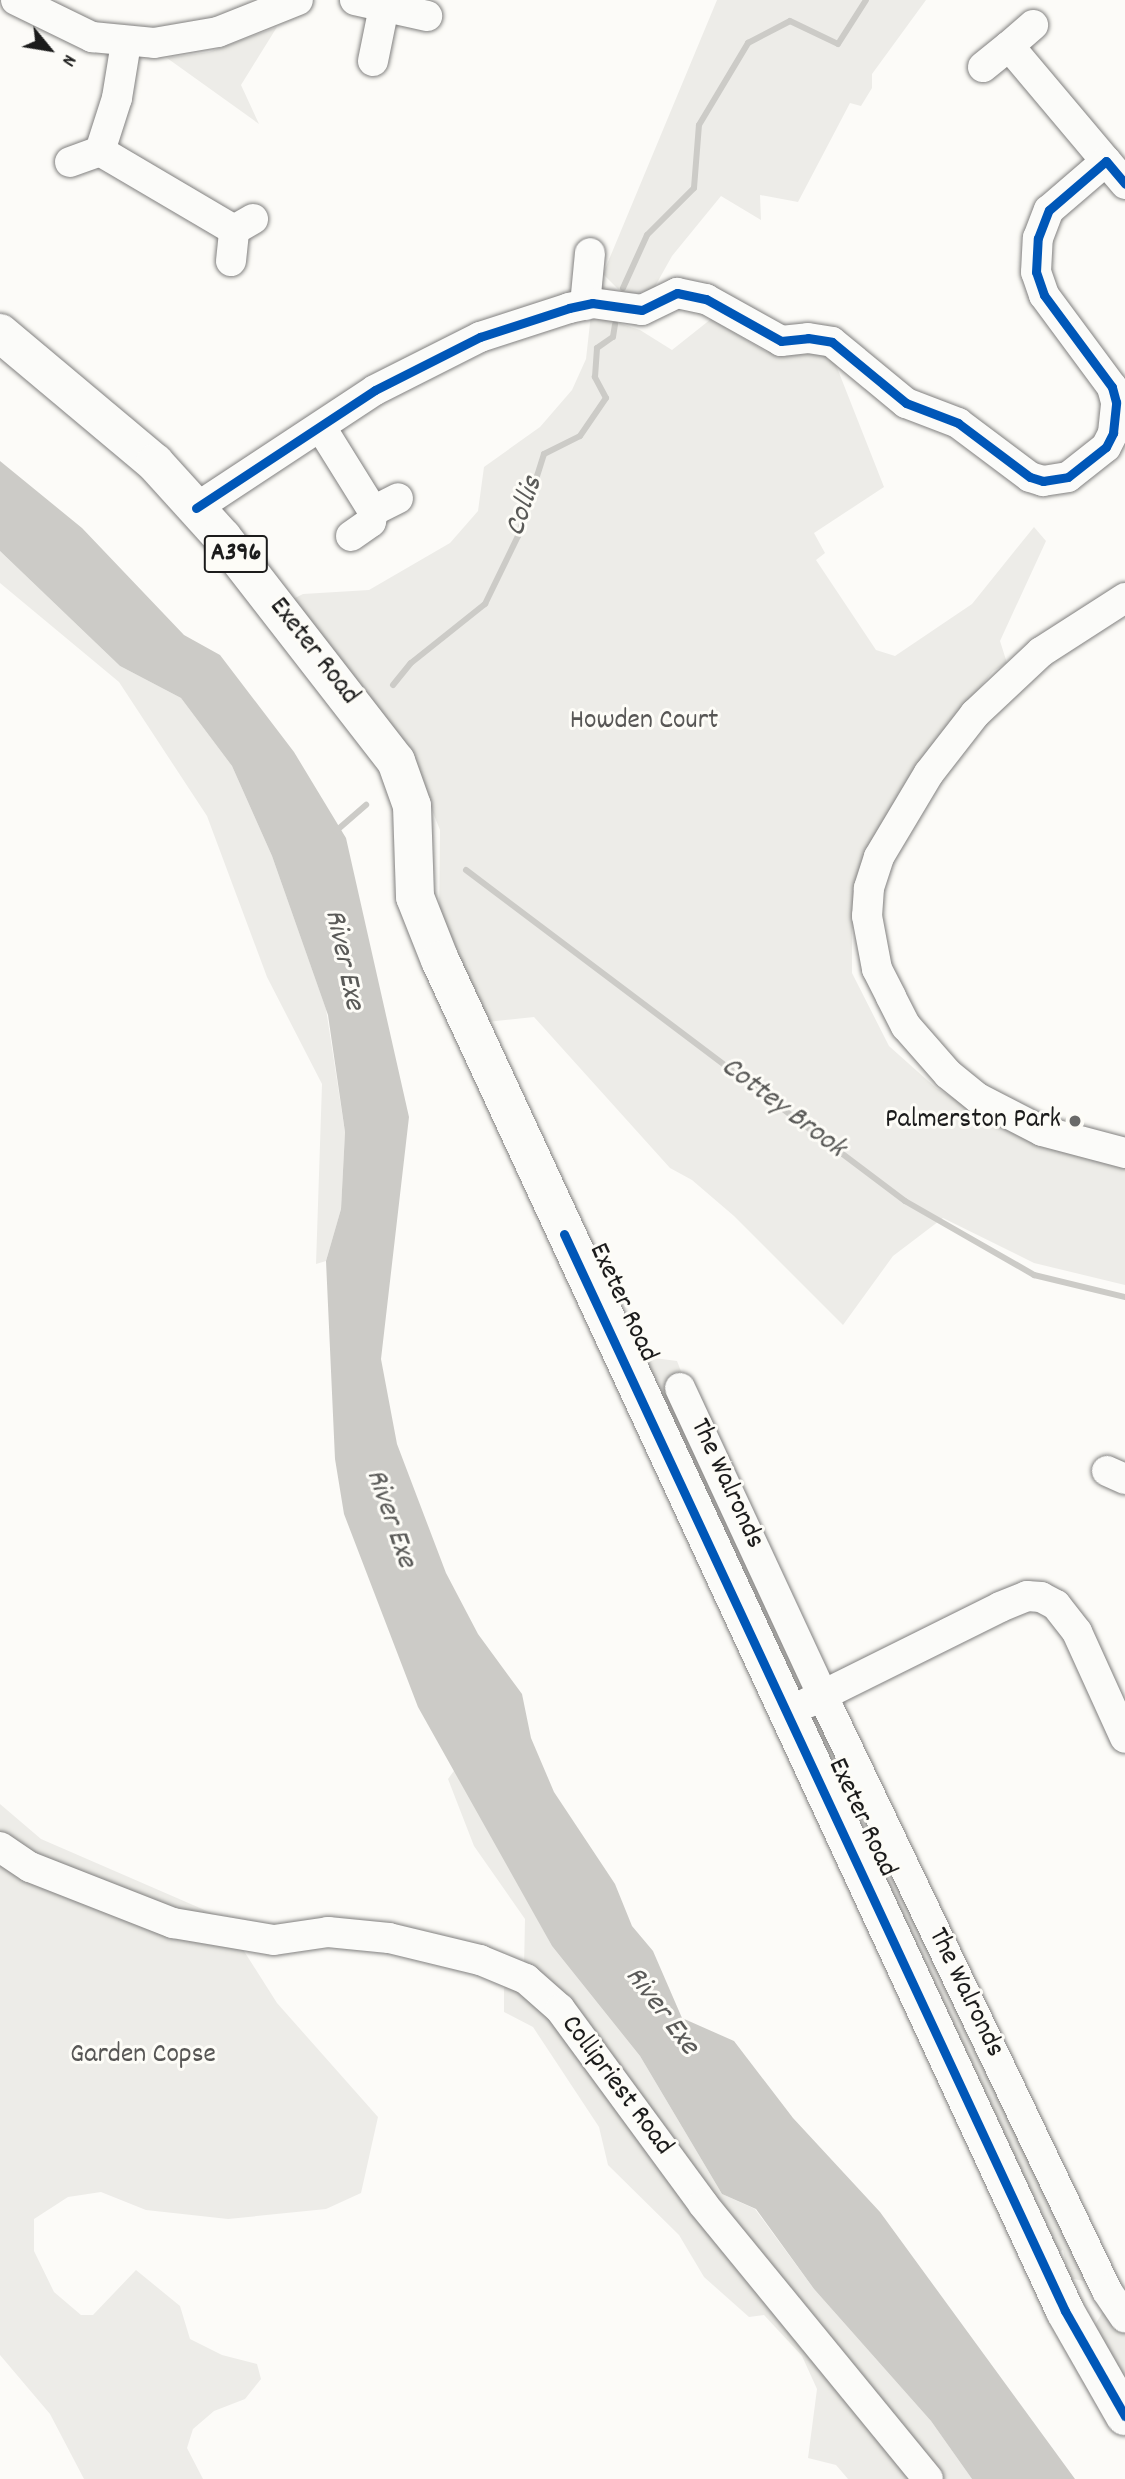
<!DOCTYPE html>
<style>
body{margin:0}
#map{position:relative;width:1125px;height:2479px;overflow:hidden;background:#fcfbf8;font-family:Dekko,sans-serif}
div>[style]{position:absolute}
.green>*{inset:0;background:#edece8}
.water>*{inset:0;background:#cccbc7}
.stream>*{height:6px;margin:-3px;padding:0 3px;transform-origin:3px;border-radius:3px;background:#cccbc7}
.roads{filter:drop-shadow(0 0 2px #81807f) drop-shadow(0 0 2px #81807f)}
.minor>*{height:30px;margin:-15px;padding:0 15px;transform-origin:15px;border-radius:15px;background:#fbfbf9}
.major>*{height:38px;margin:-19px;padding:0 19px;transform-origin:19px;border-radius:19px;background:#fbfbf9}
.cycleway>*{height:9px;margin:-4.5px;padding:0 4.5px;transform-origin:4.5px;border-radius:4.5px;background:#0057b8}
.dots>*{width:19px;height:19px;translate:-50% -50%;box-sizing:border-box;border:4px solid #fdfcf7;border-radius:50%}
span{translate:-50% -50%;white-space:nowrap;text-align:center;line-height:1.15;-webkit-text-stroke:6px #fdfcf7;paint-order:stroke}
.shield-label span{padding:2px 5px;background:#fdfcf7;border:2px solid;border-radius:5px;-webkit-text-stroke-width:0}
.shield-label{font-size:26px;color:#1c1c1c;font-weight:700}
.street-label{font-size:28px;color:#1c1c1c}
.park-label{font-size:28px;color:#575655}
.poi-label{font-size:28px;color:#1c1c1c}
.right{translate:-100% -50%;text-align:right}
.water-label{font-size:30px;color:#5a5a58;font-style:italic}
.north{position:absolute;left:14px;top:14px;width:70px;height:70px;-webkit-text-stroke:5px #fdfcf7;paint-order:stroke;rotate:120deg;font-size:19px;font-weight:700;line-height:28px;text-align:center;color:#1c1c1c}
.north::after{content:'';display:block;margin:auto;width:24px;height:32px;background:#1c1c1c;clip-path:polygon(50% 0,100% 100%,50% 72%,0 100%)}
</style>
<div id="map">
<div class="green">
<div style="clip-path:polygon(717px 0,926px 0,872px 74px,872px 88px,861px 106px,850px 103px,798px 202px,760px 195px,761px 220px,721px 196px,672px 256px,653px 290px,624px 295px,603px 274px)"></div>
<div style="clip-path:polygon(277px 27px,241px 85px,259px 124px,167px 58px,209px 52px)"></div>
<div style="clip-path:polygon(591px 314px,640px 330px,672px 350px,711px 319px,765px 351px,786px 356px,817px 352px,834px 360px,884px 487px,814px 533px,825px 553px,816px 560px,876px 650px,895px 656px,972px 604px,1034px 527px,1046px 541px,1000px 641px,1007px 663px,993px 671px,924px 758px,871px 856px,852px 931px,852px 973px,889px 1046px,936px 1088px,1019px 1136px,1125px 1164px,1125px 1285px,1034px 1263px,943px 1218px,893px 1256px,843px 1325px,734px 1216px,692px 1180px,670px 1168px,534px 1017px,487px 1022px,439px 931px,440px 830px,414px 765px,287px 602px,303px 594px,369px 590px,450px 543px,478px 511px,484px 467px,540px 427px,572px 390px,586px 359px)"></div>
<div style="clip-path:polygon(0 551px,120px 666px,181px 698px,232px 766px,272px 856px,326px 1009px,345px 1132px,341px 1209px,326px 1261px,316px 1264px,322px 1084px,267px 977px,207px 816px,119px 682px,0 583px)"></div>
<div style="clip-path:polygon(639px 1356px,677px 1361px,804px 1688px,787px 1685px)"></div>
<div style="clip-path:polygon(817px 1716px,1089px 2282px,1069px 2278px,1063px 2250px,1051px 2256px,811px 1727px)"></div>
<div style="clip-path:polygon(456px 1768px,552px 1946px,640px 2056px,722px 2194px,755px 2209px,814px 2289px,931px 2421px,972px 2479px,848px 2479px,836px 2465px,808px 2458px,817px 2389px,802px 2356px,764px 2315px,749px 2317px,704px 2277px,679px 2235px,608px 2165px,599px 2127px,533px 2027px,504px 2012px,504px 1988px,524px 1968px,525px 1919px,474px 1846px,448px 1779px)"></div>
<div style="clip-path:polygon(0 1804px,41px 1839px,223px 1918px,277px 2003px,378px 2117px,361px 2193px,326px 2209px,228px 2219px,146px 2210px,101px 2192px,68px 2197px,34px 2219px,34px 2251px,54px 2292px,81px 2315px,93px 2315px,136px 2270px,180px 2306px,190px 2339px,222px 2355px,257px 2364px,261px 2379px,245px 2399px,214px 2411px,193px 2429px,187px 2448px,203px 2479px,84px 2479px,50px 2414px,0 2355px)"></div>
<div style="clip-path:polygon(1105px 2308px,1125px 2333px,1125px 2395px,1092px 2330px)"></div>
</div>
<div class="water">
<div style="clip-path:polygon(0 461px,82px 528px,184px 635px,220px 655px,294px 752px,346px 838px,409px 1117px,381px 1359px,397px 1444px,446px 1573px,478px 1634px,522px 1694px,531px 1738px,554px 1792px,615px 1884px,632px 1926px,653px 1951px,682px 2018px,734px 2041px,793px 2118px,880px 2212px,1075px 2479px,972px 2479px,931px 2421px,814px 2289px,756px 2209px,722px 2194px,640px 2056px,552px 1946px,418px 1707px,344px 1514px,335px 1459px,326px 1261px,341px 1209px,345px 1132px,328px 1015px,272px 856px,232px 766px,181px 698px,120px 666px,0 551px)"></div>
</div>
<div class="stream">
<div style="left:623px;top:288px;width:58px;rotate:-65.6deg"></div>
<div style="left:647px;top:235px;width:66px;rotate:-45deg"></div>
<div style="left:694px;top:188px;width:63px;rotate:-85.5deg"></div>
<div style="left:699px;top:125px;width:96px;rotate:-59.1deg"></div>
<div style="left:748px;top:43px;width:47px;rotate:-27.6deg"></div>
<div style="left:790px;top:21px;width:53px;rotate:25.6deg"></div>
<div style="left:838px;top:44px;width:52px;rotate:-57.5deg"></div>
<div style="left:393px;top:685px;width:28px;rotate:-51deg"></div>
<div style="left:411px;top:663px;width:95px;rotate:-38.6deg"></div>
<div style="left:485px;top:604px;width:76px;rotate:-64.1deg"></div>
<div style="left:518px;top:536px;width:86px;rotate:-72.4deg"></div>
<div style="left:544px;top:454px;width:40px;rotate:-26.6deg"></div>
<div style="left:580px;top:436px;width:46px;rotate:-55.6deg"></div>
<div style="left:606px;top:398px;width:24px;rotate:-118deg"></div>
<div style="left:595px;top:377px;width:29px;rotate:-86deg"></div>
<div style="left:597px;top:348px;width:19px;rotate:-35deg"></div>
<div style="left:613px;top:337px;width:13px;rotate:-81deg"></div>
<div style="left:336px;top:831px;width:40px;rotate:-41deg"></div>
<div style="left:466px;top:870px;width:550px;rotate:37.02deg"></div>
<div style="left:905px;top:1201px;width:149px;rotate:29.8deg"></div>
<div style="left:1034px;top:1275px;width:94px;rotate:13.6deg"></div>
</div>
<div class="roads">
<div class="minor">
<div style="left:16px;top:0;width:85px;rotate:26deg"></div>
<div style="left:92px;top:37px;width:62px;rotate:5.5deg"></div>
<div style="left:154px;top:43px;width:65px;rotate:-9.8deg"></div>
<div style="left:218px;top:32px;width:86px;rotate:-21.8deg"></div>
<div style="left:355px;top:0;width:74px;rotate:12.5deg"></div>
<div style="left:126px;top:43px;width:56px;rotate:99.3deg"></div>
<div style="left:117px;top:98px;width:56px;rotate:107.8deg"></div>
<div style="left:100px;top:151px;width:156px;rotate:30.5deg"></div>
<div style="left:1009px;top:46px;width:32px;rotate:-41deg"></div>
<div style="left:373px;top:61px;width:55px;rotate:-78.5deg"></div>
<div style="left:983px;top:67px;width:33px;rotate:-39deg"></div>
<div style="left:1009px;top:46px;width:150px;rotate:49.9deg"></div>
<div style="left:70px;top:162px;width:32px;rotate:-20deg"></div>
<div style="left:231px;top:261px;width:31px;rotate:-84deg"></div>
<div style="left:234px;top:230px;width:22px;rotate:-30deg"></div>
<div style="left:585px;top:305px;width:52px;rotate:-84.5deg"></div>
<div style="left:322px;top:429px;width:97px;rotate:58.1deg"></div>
<div style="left:196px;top:508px;width:214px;rotate:-33.4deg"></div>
<div style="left:375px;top:390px;width:118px;rotate:-26.8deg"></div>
<div style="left:480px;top:337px;width:94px;rotate:-18deg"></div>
<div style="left:569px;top:308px;width:24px;rotate:-12deg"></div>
<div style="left:592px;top:303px;width:50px;rotate:8deg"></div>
<div style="left:642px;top:310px;width:39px;rotate:-26deg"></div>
<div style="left:677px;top:293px;width:30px;rotate:12deg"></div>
<div style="left:706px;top:299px;width:86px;rotate:29.2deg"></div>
<div style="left:781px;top:341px;width:27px;rotate:-6deg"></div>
<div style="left:808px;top:338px;width:24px;rotate:9deg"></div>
<div style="left:832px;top:342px;width:96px;rotate:39.5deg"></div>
<div style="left:906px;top:403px;width:56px;rotate:21deg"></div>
<div style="left:958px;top:423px;width:90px;rotate:36.9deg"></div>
<div style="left:1030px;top:477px;width:14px;rotate:17deg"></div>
<div style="left:1043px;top:481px;width:25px;rotate:-9deg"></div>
<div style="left:1068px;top:477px;width:48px;rotate:-38.3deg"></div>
<div style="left:1106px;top:447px;width:16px;rotate:-63deg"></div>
<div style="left:1113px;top:433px;width:31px;rotate:-84deg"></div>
<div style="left:1116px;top:402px;width:16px;rotate:-105deg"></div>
<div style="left:1112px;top:387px;width:114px;rotate:-126.5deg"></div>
<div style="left:1044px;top:295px;width:24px;rotate:-109deg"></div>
<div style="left:1036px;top:272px;width:34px;rotate:-87deg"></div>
<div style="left:1038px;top:238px;width:30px;rotate:-69deg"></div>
<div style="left:1049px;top:210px;width:75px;rotate:-40.7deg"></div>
<div style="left:1106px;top:161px;width:30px;rotate:50deg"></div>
<div style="left:351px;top:536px;width:24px;rotate:-35deg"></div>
<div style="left:371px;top:522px;width:11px;rotate:-80deg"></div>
<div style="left:373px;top:511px;width:28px;rotate:-27deg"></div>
<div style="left:1125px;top:598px;width:100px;rotate:147.3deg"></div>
<div style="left:1041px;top:652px;width:91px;rotate:136.8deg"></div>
<div style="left:975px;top:714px;width:75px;rotate:127.9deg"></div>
<div style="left:929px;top:773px;width:98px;rotate:120.8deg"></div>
<div style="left:879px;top:857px;width:33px;rotate:108deg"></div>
<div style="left:869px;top:888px;width:28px;rotate:94deg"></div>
<div style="left:867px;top:916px;width:54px;rotate:79.3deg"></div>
<div style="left:877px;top:969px;width:31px;rotate:63deg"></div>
<div style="left:891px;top:997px;width:33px;rotate:63deg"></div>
<div style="left:906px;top:1026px;width:64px;rotate:48.8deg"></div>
<div style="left:948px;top:1074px;width:38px;rotate:39deg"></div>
<div style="left:978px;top:1098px;width:72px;rotate:27.3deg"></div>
<div style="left:1042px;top:1131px;width:86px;rotate:14.8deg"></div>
<div style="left:680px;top:1388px;width:352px;rotate:65.1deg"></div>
<div style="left:828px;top:1707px;width:647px;rotate:64.46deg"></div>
<div style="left:1107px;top:2291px;width:32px;rotate:56deg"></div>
<div style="left:1107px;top:1471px;width:20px;rotate:24deg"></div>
<div style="left:807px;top:1703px;width:216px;rotate:-26.4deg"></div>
<div style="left:1000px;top:1607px;width:29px;rotate:-22deg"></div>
<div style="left:1027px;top:1596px;width:14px;rotate:4deg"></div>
<div style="left:1041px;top:1597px;width:17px;rotate:28deg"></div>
<div style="left:1056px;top:1605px;width:34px;rotate:52deg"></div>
<div style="left:1077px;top:1632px;width:116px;rotate:65.6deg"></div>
<div style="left:0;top:1847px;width:36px;rotate:34deg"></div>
<div style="left:30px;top:1867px;width:154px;rotate:21.4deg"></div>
<div style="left:173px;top:1923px;width:102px;rotate:9.6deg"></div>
<div style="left:274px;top:1940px;width:55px;rotate:-8.4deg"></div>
<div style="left:328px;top:1932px;width:61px;rotate:5.6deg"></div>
<div style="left:389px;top:1938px;width:94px;rotate:13.6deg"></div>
<div style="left:480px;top:1960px;width:50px;rotate:22.4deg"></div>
<div style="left:526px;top:1979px;width:45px;rotate:41.4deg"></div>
<div style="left:560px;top:2009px;width:242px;rotate:53.7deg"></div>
<div style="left:703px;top:2204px;width:355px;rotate:50.7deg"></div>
</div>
<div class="major">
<div style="left:0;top:333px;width:202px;rotate:40deg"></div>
<div style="left:155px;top:463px;width:100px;rotate:47.8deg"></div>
<div style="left:222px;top:537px;width:284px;rotate:52.2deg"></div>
<div style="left:396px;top:761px;width:48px;rotate:70.4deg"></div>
<div style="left:412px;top:806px;width:91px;rotate:88.1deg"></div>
<div style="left:415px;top:897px;width:68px;rotate:68.4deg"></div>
<div style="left:440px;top:960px;width:1489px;rotate:65.17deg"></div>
<div style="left:1065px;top:2311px;width:121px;rotate:60.3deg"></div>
</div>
</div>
<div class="cycleway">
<div style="left:196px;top:508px;width:214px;rotate:-33.4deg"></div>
<div style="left:375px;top:390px;width:118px;rotate:-26.8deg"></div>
<div style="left:480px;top:337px;width:94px;rotate:-18deg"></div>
<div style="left:569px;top:308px;width:24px;rotate:-12deg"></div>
<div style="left:592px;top:303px;width:50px;rotate:8deg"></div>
<div style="left:642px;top:310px;width:39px;rotate:-26deg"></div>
<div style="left:677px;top:293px;width:30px;rotate:12deg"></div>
<div style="left:706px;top:299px;width:86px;rotate:29.2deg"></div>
<div style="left:781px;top:341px;width:27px;rotate:-6deg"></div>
<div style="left:808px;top:338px;width:24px;rotate:9deg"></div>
<div style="left:832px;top:342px;width:96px;rotate:39.5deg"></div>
<div style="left:906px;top:403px;width:56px;rotate:21deg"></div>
<div style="left:958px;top:423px;width:90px;rotate:36.9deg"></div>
<div style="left:1030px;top:477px;width:14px;rotate:17deg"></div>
<div style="left:1043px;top:481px;width:25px;rotate:-9deg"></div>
<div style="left:1068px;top:477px;width:48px;rotate:-38.3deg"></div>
<div style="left:1106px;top:447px;width:16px;rotate:-63deg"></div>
<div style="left:1113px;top:433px;width:31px;rotate:-84deg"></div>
<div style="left:1116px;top:402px;width:16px;rotate:-105deg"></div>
<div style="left:1112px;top:387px;width:114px;rotate:-126.5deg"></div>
<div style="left:1044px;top:295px;width:24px;rotate:-109deg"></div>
<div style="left:1036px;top:272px;width:34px;rotate:-87deg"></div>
<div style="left:1038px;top:238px;width:30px;rotate:-69deg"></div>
<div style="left:1049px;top:210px;width:75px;rotate:-40.7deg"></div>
<div style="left:1106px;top:161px;width:30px;rotate:50deg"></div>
<div style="left:564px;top:1234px;width:1188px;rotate:65.05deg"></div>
<div style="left:1065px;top:2311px;width:121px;rotate:60.3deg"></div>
</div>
<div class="dots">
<div style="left:1075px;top:1121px;background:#6a6a69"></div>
</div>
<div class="shield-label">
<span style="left:236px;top:554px">A396</span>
</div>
<div class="street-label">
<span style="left:313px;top:652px;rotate:52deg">Exeter Road</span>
<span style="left:622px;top:1303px;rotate:65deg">Exeter Road</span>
<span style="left:726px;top:1484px;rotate:65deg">The Walronds</span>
<span style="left:861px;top:1818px;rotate:65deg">Exeter Road</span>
<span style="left:965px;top:1993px;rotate:64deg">The Walronds</span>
<span style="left:616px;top:2086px;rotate:53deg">Collipriest Road</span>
</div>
<div class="park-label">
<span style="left:644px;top:722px">Howden Court</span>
<span style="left:143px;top:2056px">Garden Copse</span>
</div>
<div class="poi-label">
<span class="right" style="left:1061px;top:1121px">Palmerston Park</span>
</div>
<div class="water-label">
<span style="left:526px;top:507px;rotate:-71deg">Collis</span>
<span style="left:342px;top:960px;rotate:78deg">River Exe</span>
<span style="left:782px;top:1109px;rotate:37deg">Cottey Brook</span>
<span style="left:389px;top:1519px;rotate:71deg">River Exe</span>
<span style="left:660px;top:2012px;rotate:53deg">River Exe</span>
</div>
<div class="north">N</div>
</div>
